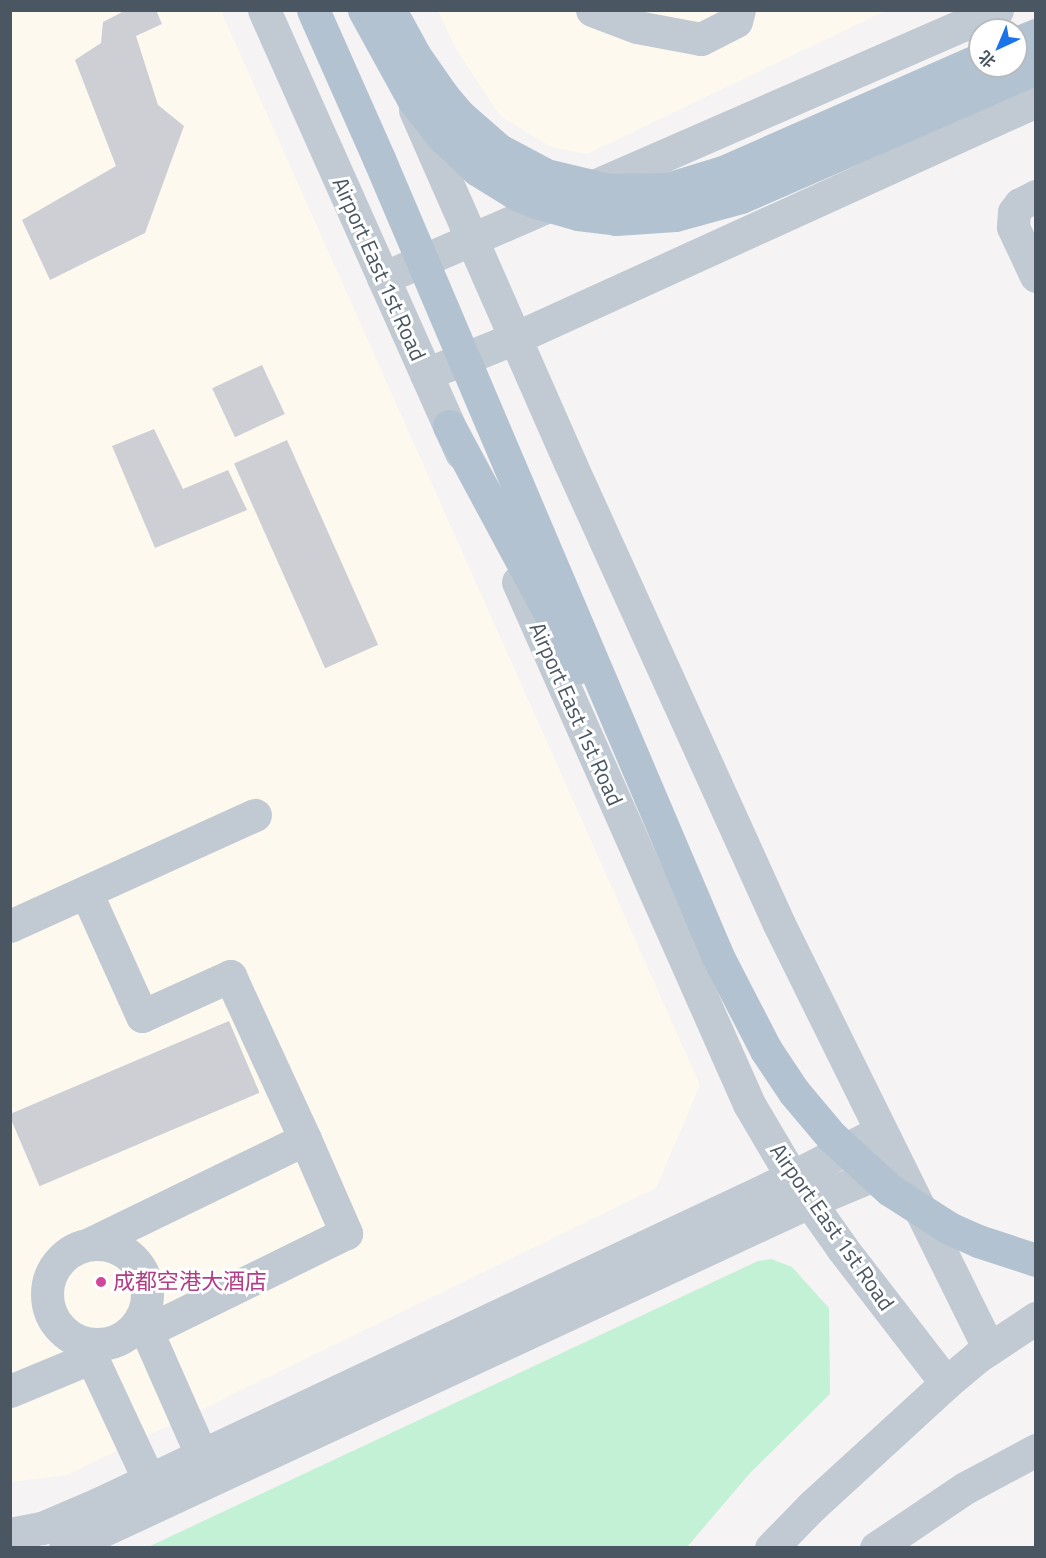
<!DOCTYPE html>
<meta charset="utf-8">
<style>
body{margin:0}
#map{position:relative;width:1046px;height:1558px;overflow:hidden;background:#f5f3f3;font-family:"Titillium Web","Noto Sans SC",sans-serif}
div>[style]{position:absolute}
.commercial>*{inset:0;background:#fdf9ef}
.green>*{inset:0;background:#c3f1d5}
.building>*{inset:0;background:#cdcfd5;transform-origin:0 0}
.minor>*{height:33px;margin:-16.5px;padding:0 16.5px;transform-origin:16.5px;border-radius:16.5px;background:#c1cad2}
.minor>.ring{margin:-16.5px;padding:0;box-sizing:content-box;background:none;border:33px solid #c1cad2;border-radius:50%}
.major>*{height:33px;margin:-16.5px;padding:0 16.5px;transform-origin:16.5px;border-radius:16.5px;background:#b3c2d1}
.major-bridge>*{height:33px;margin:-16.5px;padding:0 16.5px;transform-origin:16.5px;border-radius:16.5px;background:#b3c2d1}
.dots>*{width:16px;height:16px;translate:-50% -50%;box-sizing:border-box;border:3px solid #fff;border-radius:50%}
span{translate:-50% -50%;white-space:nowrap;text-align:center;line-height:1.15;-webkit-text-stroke:6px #fff;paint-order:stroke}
.street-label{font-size:22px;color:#4a5661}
.hotel-label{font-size:22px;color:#b23c85}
.left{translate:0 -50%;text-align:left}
.frame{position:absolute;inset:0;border:12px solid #4a5661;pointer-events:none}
.north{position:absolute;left:968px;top:18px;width:60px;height:60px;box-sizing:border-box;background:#fff;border:2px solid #b7bbc0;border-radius:50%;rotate:224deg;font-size:16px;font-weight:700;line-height:24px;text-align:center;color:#4a5661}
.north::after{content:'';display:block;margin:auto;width:21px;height:27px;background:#1a73e8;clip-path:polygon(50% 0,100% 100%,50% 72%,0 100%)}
</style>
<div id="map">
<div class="commercial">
<div style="clip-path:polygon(10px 11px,221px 11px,700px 1085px,656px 1188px,67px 1475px,11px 1482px)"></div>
<div style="clip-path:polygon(438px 11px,885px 11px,587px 154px,551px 147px,500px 116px,456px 49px)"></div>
</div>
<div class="green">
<div style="clip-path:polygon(771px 1259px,792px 1267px,829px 1308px,830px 1394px,750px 1473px,687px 1547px,148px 1547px,758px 1261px)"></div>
</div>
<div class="building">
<div style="clip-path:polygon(126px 10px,156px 10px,162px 24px,136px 36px,158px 105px,184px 126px,145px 233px,50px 280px,22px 220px,116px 166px,75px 60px,101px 43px,103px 22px)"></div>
<div style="left:262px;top:365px;width:54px;height:55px;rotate:65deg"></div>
<div style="clip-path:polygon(154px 429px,183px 489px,228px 470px,247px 510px,155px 548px,112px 446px)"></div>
<div style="left:287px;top:440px;width:224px;height:58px;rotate:66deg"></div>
<div style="left:229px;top:1021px;width:78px;height:239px;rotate:67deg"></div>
</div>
<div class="minor">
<div style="left:264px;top:10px;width:485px;rotate:66deg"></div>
<div style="left:592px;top:10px;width:48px;rotate:20.7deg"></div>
<div style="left:637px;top:27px;width:65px;rotate:10.6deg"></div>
<div style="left:701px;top:39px;width:39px;rotate:-27deg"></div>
<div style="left:736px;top:21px;width:11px;rotate:-75deg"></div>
<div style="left:415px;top:110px;width:386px;rotate:66.3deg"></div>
<div style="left:570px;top:463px;width:506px;rotate:65.61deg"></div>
<div style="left:779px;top:924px;width:474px;rotate:63.7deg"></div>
<div style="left:1036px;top:196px;width:18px;rotate:153deg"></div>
<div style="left:1020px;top:204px;width:10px;rotate:127deg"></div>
<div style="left:1014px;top:212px;width:15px;rotate:94deg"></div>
<div style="left:1013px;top:227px;width:54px;rotate:64.9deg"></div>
<div style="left:383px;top:278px;width:670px;rotate:-23.58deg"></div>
<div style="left:426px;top:374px;width:96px;rotate:-22deg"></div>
<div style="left:515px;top:338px;width:572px;rotate:-24.46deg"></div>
<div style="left:518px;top:582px;width:571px;rotate:66.13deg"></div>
<div style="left:749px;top:1104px;width:85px;rotate:59.5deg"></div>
<div style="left:792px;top:1177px;width:87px;rotate:54.8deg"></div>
<div style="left:842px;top:1248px;width:170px;rotate:52.4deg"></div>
<div style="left:86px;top:892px;width:136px;rotate:65.7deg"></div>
<div style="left:142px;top:1016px;width:97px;rotate:-24.4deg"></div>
<div style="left:230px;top:976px;width:179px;rotate:65.3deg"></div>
<div style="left:10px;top:926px;width:269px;rotate:-24.4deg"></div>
<div class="ring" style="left:47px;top:1244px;width:67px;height:67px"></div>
<div style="left:89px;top:1244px;width:240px;rotate:-25.9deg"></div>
<div style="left:305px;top:1139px;width:103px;rotate:66.4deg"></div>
<div style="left:346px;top:1233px;width:222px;rotate:153.8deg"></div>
<div style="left:141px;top:1318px;width:151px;rotate:66.2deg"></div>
<div style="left:85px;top:1343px;width:151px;rotate:65deg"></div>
<div style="left:10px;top:1391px;width:89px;rotate:-22.5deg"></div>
<div style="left:10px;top:1534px;width:33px;rotate:-11deg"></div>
<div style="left:42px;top:1528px;width:61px;rotate:-23.2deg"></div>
<div style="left:98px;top:1504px;width:767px;rotate:-25.23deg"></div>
<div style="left:792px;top:1177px;width:89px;rotate:-27.4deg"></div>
<div style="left:65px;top:1548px;width:821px;rotate:-24.94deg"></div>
<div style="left:809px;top:1202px;width:95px;rotate:-22.8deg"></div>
<div style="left:771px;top:1548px;width:59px;rotate:-45.7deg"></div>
<div style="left:812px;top:1506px;width:182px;rotate:-42.5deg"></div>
<div style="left:946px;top:1383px;width:40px;rotate:-40deg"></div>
<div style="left:977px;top:1357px;width:71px;rotate:-33.5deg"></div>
<div style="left:876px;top:1548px;width:107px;rotate:-34deg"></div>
<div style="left:965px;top:1488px;width:81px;rotate:-28.2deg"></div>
</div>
<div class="major">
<div style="left:1016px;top:43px;width:22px;rotate:-22deg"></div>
<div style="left:449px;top:426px;width:274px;rotate:61.7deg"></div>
</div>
<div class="major-bridge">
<div style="left:313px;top:10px;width:163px;rotate:66.1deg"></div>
<div style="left:379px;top:159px;width:867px;rotate:66.98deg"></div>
<div style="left:718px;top:957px;width:105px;rotate:62.7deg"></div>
<div style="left:766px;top:1050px;width:50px;rotate:56.3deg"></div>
<div style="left:794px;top:1092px;width:57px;rotate:49.9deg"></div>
<div style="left:831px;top:1136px;width:80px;rotate:42.5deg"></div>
<div style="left:890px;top:1190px;width:70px;rotate:32.8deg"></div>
<div style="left:949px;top:1228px;width:32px;rotate:24deg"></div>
<div style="left:978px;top:1241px;width:61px;rotate:18.1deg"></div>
<div style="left:364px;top:10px;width:102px;rotate:61.2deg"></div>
<div style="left:413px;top:99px;width:48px;rotate:51.7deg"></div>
<div style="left:443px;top:137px;width:48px;rotate:43.3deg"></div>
<div style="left:478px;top:170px;width:46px;rotate:31.6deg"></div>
<div style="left:517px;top:194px;width:21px;rotate:23deg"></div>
<div style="left:536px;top:202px;width:44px;rotate:15.9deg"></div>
<div style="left:578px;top:214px;width:38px;rotate:7deg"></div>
<div style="left:616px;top:219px;width:59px;rotate:-3.9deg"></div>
<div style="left:675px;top:215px;width:68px;rotate:-15.3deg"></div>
<div style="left:741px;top:197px;width:322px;rotate:-23.6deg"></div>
<div style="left:390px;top:10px;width:52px;rotate:61.5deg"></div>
<div style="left:415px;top:56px;width:49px;rotate:55deg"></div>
<div style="left:443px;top:96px;width:26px;rotate:50deg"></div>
<div style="left:460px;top:116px;width:52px;rotate:41.1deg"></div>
<div style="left:499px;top:150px;width:53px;rotate:28deg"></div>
<div style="left:546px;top:175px;width:65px;rotate:13.4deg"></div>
<div style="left:609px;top:190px;width:58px;rotate:-1deg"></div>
<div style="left:667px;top:189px;width:59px;rotate:-16.9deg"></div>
<div style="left:723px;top:172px;width:281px;rotate:-23.7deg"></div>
</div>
<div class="dots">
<div style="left:101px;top:1282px;background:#d1479c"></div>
</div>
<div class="street-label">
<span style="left:379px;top:269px;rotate:66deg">Airport East 1st Road</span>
<span style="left:576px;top:714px;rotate:66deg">Airport East 1st Road</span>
<span style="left:832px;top:1227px;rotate:55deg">Airport East 1st Road</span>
</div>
<div class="hotel-label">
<span class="left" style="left:113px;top:1282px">成都空港大酒店</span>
</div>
<div class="frame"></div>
<div class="north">北</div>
</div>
